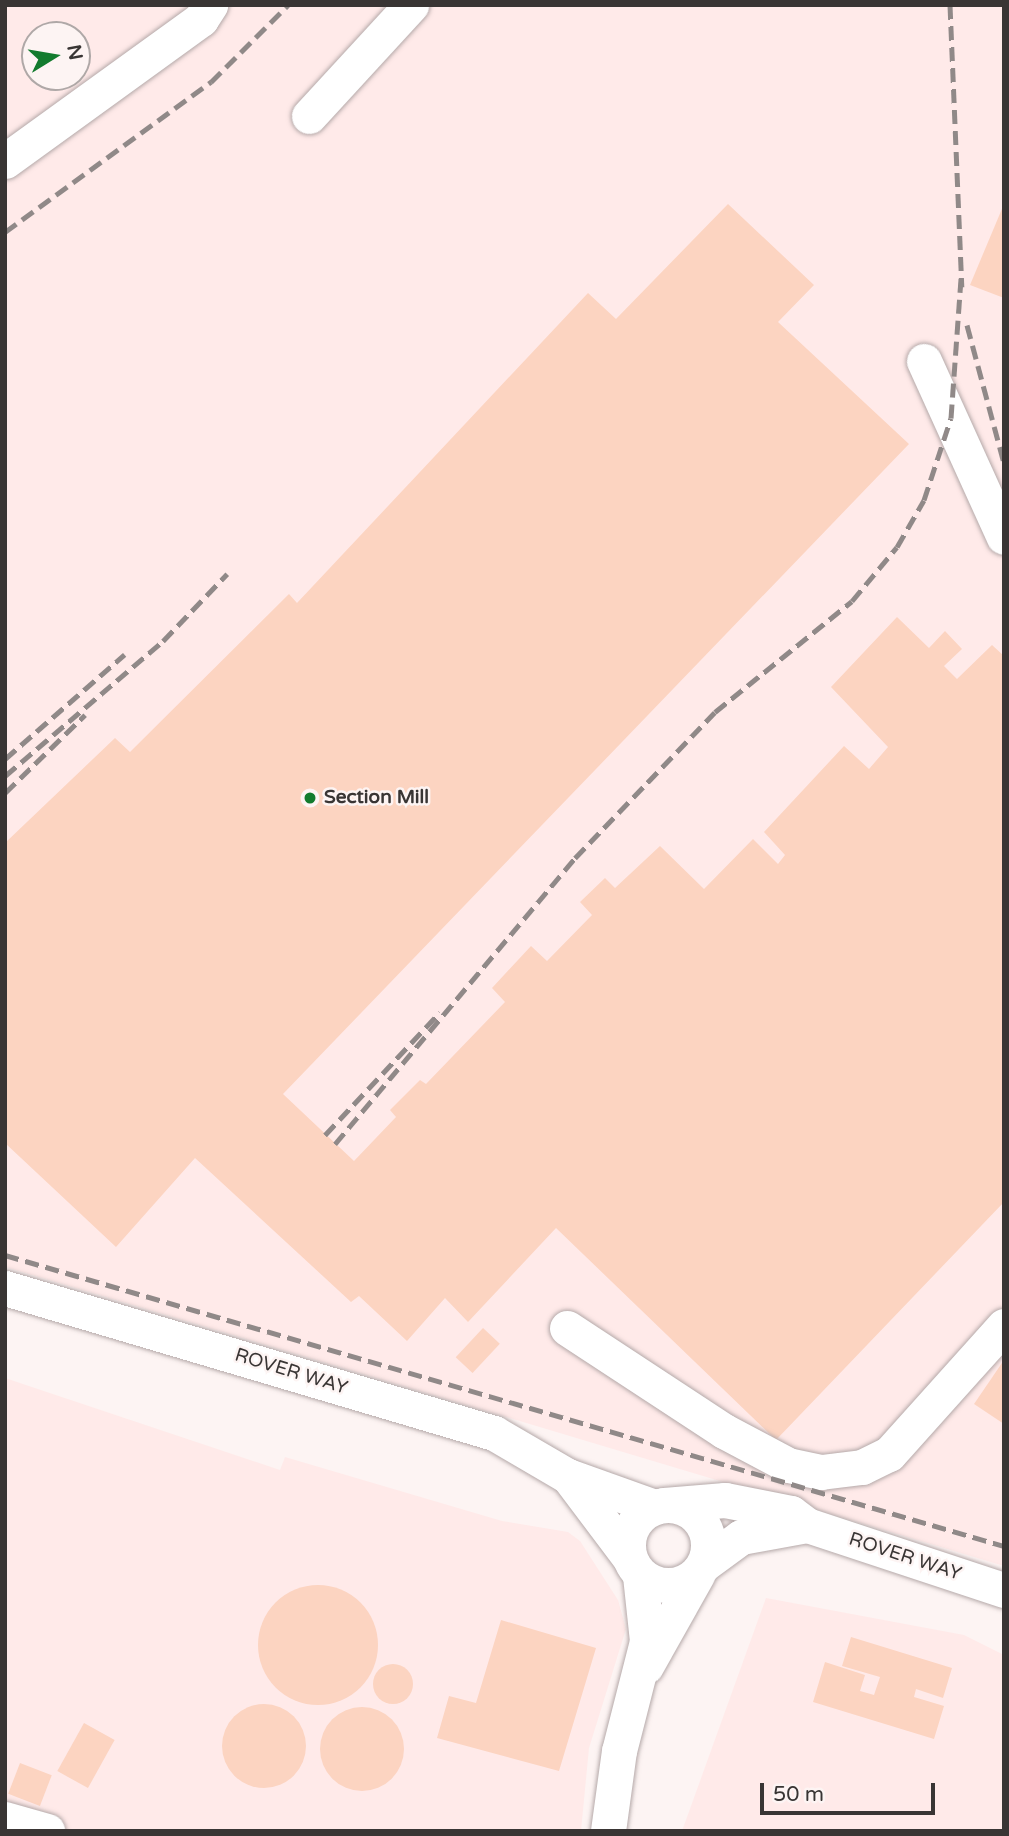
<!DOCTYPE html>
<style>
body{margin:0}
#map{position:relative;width:1009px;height:1836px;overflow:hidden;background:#fdf4f3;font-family:"Varela Round",sans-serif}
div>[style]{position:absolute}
.built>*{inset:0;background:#ffeae9}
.building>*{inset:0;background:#fcd4c1;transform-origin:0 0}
.round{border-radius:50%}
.roads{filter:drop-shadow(0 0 2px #b5a9a9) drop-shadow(0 0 2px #b5a9a9)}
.minor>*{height:35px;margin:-17.5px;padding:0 17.5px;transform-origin:17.5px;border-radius:17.5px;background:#fff}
.minor>.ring{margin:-17.5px;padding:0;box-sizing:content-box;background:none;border:35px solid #fff;border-radius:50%}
.rail>*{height:5px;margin-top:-2.5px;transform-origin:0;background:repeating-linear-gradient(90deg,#908988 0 14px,transparent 0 21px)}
.dots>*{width:19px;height:19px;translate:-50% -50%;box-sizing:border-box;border:4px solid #fdf4f3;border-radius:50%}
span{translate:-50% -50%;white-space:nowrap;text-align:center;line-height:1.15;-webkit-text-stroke:5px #fdf4f3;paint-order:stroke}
.poi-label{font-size:19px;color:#393534;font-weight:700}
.left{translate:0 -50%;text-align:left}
.street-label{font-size:19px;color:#393534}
.frame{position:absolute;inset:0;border:7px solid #393534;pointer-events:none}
.north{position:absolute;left:21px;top:21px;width:70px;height:70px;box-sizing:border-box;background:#fdf4f3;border:2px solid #afa8a7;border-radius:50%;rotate:79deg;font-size:19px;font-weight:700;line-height:28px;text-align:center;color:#393534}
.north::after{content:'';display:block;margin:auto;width:24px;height:32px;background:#137b2e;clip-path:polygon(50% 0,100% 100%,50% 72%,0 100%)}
.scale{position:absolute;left:760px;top:1783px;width:175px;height:32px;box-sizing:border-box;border:4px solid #393534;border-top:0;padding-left:9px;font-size:21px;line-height:24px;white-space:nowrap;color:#393534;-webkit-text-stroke:5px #fdf4f3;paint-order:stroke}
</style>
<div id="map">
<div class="built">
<div style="clip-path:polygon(evenodd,5px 5px,1004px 5px,1004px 1566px,5px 1267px,5px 5px,35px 35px,77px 35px,77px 77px,35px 77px,35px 35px)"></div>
<div style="clip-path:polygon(5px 1378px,280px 1470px,285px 1457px,502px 1521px,568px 1532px,580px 1541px,618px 1600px,626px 1629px,589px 1748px,581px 1831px,5px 1831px)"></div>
<div style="clip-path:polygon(766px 1598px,964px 1635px,1004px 1655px,1004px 1831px,682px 1831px)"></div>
</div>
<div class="building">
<div style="clip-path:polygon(728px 204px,814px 285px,778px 322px,909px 444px,283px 1094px,354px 1161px,396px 1117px,390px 1110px,420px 1080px,426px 1084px,505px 1002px,492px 988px,531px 946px,547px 961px,592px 915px,580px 902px,605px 878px,615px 888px,660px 846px,704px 889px,753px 839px,778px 864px,785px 855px,764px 832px,844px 746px,869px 769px,888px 747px,831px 687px,897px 617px,929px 648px,945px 631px,962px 649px,944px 666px,957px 679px,992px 645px,1004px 656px,1004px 1202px,776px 1440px,556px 1228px,468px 1322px,445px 1298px,407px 1341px,359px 1296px,351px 1302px,195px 1158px,116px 1247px,5px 1143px,5px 843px,115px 738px,130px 752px,289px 594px,297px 603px,588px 293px,616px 319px)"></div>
<div style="clip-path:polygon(1004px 204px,1004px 298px,970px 285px)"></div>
<div style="left:483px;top:1328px;width:23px;height:40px;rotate:43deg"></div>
<div style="clip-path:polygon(1004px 1360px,1004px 1424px,974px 1404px)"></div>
<div class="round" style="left:258px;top:1585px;width:120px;height:120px"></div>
<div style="clip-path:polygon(501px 1620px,596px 1648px,559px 1771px,437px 1738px,449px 1696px,476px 1703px)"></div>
<div style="clip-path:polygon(851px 1637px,952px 1668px,943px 1698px,916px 1689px,914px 1697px,944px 1706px,934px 1739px,813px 1702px,825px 1662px,865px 1675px,860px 1691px,874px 1695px,880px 1677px,842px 1666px)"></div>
<div class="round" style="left:373px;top:1664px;width:40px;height:40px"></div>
<div class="round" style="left:222px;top:1704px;width:84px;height:84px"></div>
<div class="round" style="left:320px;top:1707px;width:84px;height:84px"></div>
<div style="left:84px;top:1723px;width:35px;height:55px;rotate:29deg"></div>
<div style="left:20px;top:1763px;width:34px;height:33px;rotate:21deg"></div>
</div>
<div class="roads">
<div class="minor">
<div style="left:309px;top:116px;width:151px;rotate:-47.4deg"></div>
<div style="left:5px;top:161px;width:242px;rotate:-35.9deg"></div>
<div style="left:201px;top:19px;width:17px;rotate:-57deg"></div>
<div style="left:924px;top:361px;width:193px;rotate:65.6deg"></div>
<div style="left:5px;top:1288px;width:510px;rotate:16.52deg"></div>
<div style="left:494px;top:1433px;width:86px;rotate:30.2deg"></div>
<div style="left:568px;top:1476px;width:92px;rotate:19.6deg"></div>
<div style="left:567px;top:1328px;width:188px;rotate:33.3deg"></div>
<div style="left:724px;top:1431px;width:72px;rotate:28deg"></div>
<div style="left:788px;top:1465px;width:34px;rotate:12deg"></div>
<div style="left:821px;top:1472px;width:41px;rotate:-7deg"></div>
<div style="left:862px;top:1467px;width:30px;rotate:-26deg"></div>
<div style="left:889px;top:1454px;width:172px;rotate:-48.1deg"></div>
<div style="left:568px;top:1476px;width:101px;rotate:53deg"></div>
<div class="ring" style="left:628px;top:1505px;width:45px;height:45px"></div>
<div style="left:664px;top:1505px;width:61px;rotate:-4.7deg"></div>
<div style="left:725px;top:1500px;width:67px;rotate:11.1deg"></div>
<div style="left:791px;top:1513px;width:20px;rotate:37deg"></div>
<div style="left:807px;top:1525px;width:207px;rotate:18.3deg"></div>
<div style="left:704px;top:1564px;width:46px;rotate:-36.1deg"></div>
<div style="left:741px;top:1537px;width:67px;rotate:-10.3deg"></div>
<div style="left:646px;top:1666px;width:104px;rotate:-60.7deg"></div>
<div style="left:5px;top:1819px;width:44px;rotate:15.9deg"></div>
<div style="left:608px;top:1831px;width:81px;rotate:-82.2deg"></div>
<div style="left:619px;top:1751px;width:114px;rotate:-75.7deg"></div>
<div style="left:647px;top:1641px;width:66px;rotate:-96.1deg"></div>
</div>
</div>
<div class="rail">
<div style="left:950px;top:5px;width:282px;rotate:87.6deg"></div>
<div style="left:5px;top:232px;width:255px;rotate:-36.1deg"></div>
<div style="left:211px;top:82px;width:109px;rotate:-45deg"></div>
<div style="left:967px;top:325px;width:143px;rotate:75deg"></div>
<div style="left:5px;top:759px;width:159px;rotate:-41.2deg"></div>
<div style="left:5px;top:776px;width:208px;rotate:-40.5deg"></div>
<div style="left:163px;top:641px;width:93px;rotate:-46.3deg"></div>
<div style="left:5px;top:793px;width:112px;rotate:-44.3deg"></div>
<div style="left:325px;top:1135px;width:168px;rotate:-46.9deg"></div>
<div style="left:335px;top:1144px;width:373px;rotate:-50deg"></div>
<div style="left:575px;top:858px;width:202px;rotate:-46.2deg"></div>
<div style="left:715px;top:712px;width:176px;rotate:-39deg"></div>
<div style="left:852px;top:601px;width:70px;rotate:-50.2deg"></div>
<div style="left:897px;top:547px;width:54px;rotate:-60.1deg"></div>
<div style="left:924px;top:500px;width:86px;rotate:-71.8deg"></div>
<div style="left:951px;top:418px;width:140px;rotate:-85.9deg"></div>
<div style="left:5px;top:1255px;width:1041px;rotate:16.24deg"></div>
</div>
<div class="dots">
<div style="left:310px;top:798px;background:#137b2e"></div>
</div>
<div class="poi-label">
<span class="left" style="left:324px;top:798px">Section Mill</span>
</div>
<div class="street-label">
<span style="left:291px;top:1372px;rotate:17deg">ROVER WAY</span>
<span style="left:905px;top:1557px;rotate:18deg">ROVER WAY</span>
</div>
<div class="frame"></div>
<div class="north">N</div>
<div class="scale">50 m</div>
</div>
